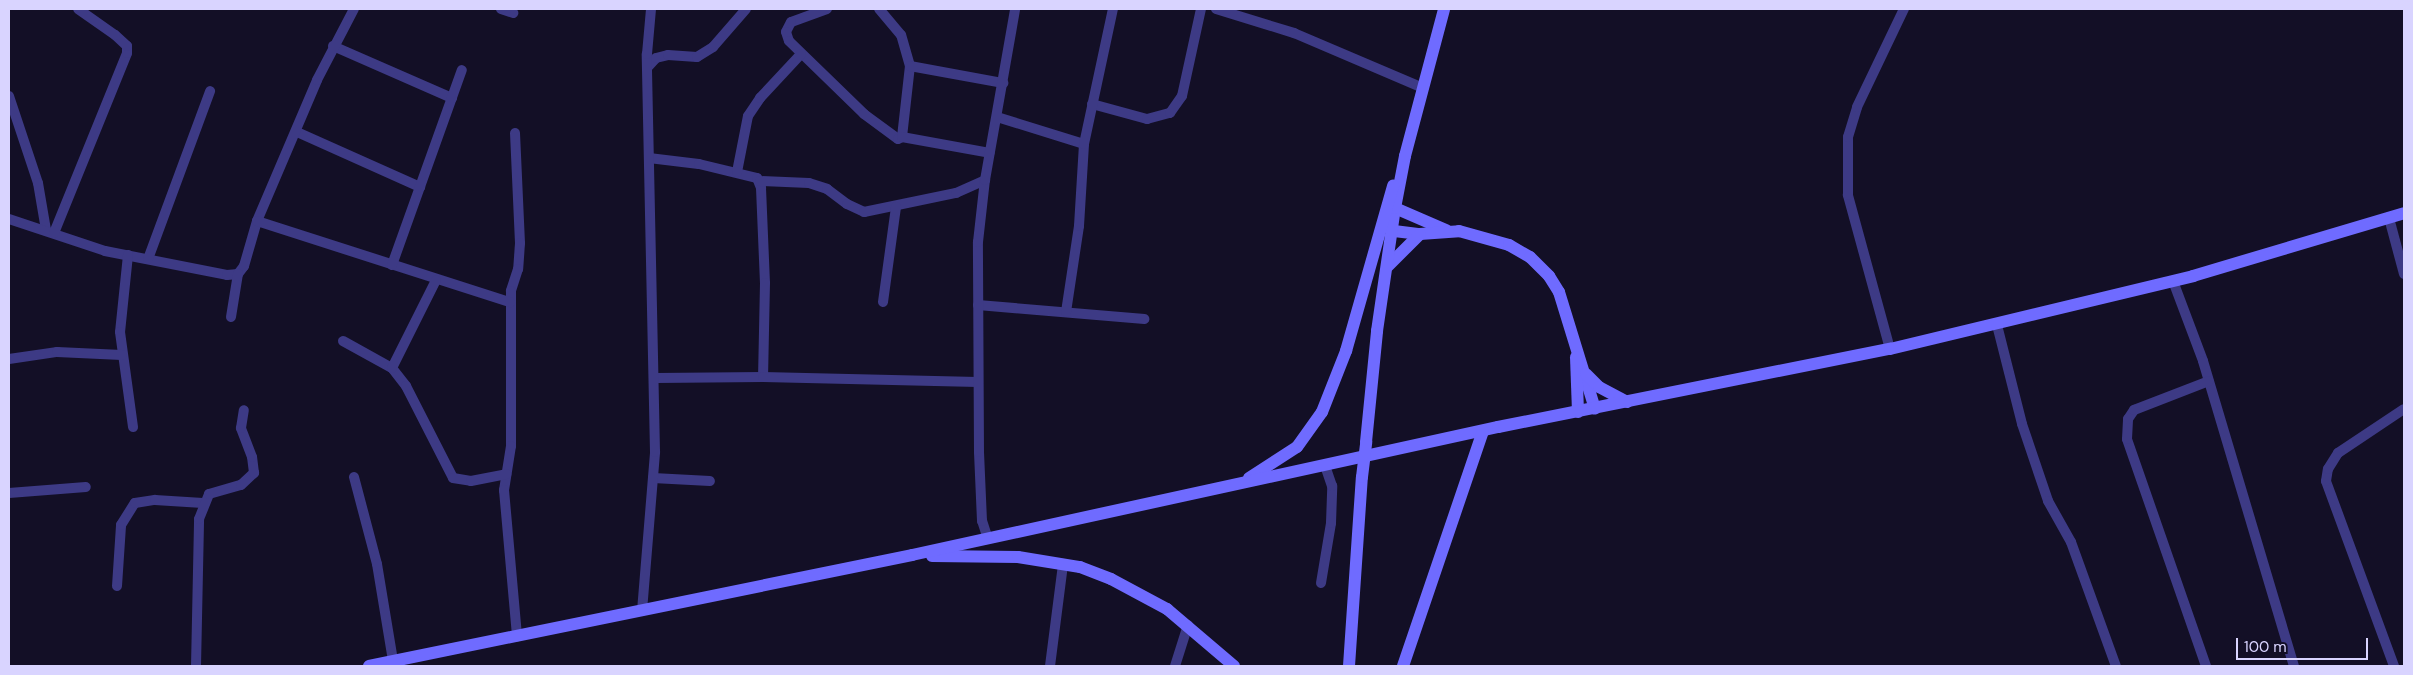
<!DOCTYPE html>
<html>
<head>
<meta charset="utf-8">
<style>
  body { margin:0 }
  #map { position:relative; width:2413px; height:675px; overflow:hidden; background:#130f26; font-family:"DM Sans",sans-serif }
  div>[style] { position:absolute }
  .street>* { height:10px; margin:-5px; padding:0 5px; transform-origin:5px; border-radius:5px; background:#3d3a85 }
  .secondary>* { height:12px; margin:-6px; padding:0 6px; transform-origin:6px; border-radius:6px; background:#6f6bff }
  .secondary-bridge>* { height:12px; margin:-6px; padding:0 6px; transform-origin:6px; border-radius:6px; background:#6f6bff }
  span { translate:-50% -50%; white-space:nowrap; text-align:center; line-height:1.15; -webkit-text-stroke:5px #130f26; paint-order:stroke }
  .frame { position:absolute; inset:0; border:10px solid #d9d4ff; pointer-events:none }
  .scale { position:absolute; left:2236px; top:638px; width:132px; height:22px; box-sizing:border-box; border:2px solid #d9d4ff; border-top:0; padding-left:6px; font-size:15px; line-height:18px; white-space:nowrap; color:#d9d4ff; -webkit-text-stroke:4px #130f26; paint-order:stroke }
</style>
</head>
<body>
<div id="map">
  <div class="street">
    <i style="left:501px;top:9px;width:13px;rotate:18deg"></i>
    <i style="left:827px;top:9px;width:38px;rotate:160deg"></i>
    <i style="left:791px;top:22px;width:11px;rotate:117deg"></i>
    <i style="left:786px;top:32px;width:9px;rotate:72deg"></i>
    <i style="left:789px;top:41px;width:105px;rotate:44.2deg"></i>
    <i style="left:864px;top:114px;width:42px;rotate:36.3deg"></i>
    <i style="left:898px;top:139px;width:4px;rotate:-27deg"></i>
    <i style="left:902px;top:137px;width:71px;rotate:-83.6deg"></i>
    <i style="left:910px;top:66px;width:32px;rotate:-106deg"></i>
    <i style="left:901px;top:35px;width:34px;rotate:-130deg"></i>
    <i style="left:1216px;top:9px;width:82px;rotate:17.1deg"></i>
    <i style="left:1294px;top:33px;width:140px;rotate:23.1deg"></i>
    <i style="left:333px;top:46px;width:130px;rotate:23.6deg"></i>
    <i style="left:910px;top:66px;width:95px;rotate:10.4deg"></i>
    <i style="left:647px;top:68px;width:13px;rotate:-48deg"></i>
    <i style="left:656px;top:58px;width:12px;rotate:-14deg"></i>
    <i style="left:668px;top:55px;width:29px;rotate:4deg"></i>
    <i style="left:697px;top:57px;width:19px;rotate:-32deg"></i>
    <i style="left:713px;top:47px;width:50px;rotate:-49deg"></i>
    <i style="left:9px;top:96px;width:92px;rotate:71.6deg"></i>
    <i style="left:38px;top:183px;width:48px;rotate:80.3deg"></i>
    <i style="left:1092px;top:104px;width:57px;rotate:15.3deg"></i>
    <i style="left:1147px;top:119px;width:24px;rotate:-15deg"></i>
    <i style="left:1170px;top:113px;width:21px;rotate:-55deg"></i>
    <i style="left:1182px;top:96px;width:89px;rotate:-77.7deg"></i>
    <i style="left:997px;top:117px;width:91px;rotate:17.2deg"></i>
    <i style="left:297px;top:132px;width:135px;rotate:24.1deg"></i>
    <i style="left:515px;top:133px;width:110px;rotate:87.4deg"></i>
    <i style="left:520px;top:243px;width:26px;rotate:94deg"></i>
    <i style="left:518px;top:269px;width:23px;rotate:108deg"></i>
    <i style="left:511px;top:291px;width:155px;rotate:90deg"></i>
    <i style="left:511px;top:446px;width:45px;rotate:99deg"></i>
    <i style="left:504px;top:490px;width:147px;rotate:84.9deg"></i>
    <i style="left:902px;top:137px;width:89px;rotate:10.3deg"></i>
    <i style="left:649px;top:158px;width:50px;rotate:6.8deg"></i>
    <i style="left:699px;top:164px;width:60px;rotate:13.6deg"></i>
    <i style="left:757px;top:178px;width:11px;rotate:68deg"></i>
    <i style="left:761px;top:188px;width:95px;rotate:87.6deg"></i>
    <i style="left:765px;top:283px;width:94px;rotate:91.2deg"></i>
    <i style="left:763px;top:377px;width:107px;rotate:179.5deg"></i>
    <i style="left:737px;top:172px;width:57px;rotate:-78.9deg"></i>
    <i style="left:748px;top:116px;width:22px;rotate:-56deg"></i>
    <i style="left:760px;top:98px;width:60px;rotate:-47deg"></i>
    <i style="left:760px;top:181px;width:49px;rotate:2.3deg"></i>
    <i style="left:809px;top:183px;width:19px;rotate:18deg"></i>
    <i style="left:827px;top:189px;width:25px;rotate:37deg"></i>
    <i style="left:847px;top:204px;width:19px;rotate:25deg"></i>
    <i style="left:864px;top:212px;width:94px;rotate:-11.7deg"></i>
    <i style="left:956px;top:193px;width:32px;rotate:-24deg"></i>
    <i style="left:2389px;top:218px;width:58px;rotate:75deg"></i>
    <i style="left:9px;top:219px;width:101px;rotate:18.4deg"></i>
    <i style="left:105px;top:251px;width:124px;rotate:11.1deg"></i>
    <i style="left:227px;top:275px;width:11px;rotate:-5deg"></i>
    <i style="left:238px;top:274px;width:10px;rotate:-53deg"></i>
    <i style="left:244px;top:266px;width:47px;rotate:-73.9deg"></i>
    <i style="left:257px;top:221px;width:153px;rotate:-66.9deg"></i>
    <i style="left:317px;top:80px;width:80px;rotate:-62.5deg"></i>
    <i style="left:257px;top:221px;width:266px;rotate:17.8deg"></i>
    <i style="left:54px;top:233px;width:194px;rotate:-67.9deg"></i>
    <i style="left:127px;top:53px;width:7px;rotate:-90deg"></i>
    <i style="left:127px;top:46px;width:16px;rotate:-137deg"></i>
    <i style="left:115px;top:35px;width:45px;rotate:-144.9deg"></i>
    <i style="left:128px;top:255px;width:77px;rotate:95.9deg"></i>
    <i style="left:120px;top:332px;width:96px;rotate:82.2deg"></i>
    <i style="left:148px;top:259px;width:179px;rotate:-69.7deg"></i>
    <i style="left:392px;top:265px;width:207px;rotate:-70.3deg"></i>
    <i style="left:2173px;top:281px;width:85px;rotate:69.4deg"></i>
    <i style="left:2203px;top:361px;width:318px;rotate:73.4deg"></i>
    <i style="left:883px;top:302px;width:96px;rotate:-82.2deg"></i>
    <i style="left:978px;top:305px;width:167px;rotate:4.8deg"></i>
    <i style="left:1066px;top:312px;width:87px;rotate:-81.4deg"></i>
    <i style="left:1079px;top:226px;width:82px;rotate:-86.5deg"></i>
    <i style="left:1084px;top:144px;width:138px;rotate:-77.9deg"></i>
    <i style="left:231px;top:317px;width:44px;rotate:-80.8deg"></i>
    <i style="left:1997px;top:325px;width:102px;rotate:75.8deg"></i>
    <i style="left:2022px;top:424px;width:81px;rotate:71.3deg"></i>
    <i style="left:2048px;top:501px;width:47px;rotate:60.7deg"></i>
    <i style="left:2071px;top:542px;width:132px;rotate:70.1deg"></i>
    <i style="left:343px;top:341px;width:56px;rotate:28.9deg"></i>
    <i style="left:392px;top:368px;width:23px;rotate:52deg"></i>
    <i style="left:406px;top:386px;width:103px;rotate:62.9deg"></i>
    <i style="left:453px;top:478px;width:18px;rotate:9deg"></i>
    <i style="left:471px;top:481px;width:36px;rotate:-11deg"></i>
    <i style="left:1890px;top:349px;width:160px;rotate:-105.3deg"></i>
    <i style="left:1848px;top:195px;width:58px;rotate:-90deg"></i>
    <i style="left:1848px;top:137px;width:31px;rotate:-73deg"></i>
    <i style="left:1857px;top:107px;width:109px;rotate:-64.4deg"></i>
    <i style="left:9px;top:359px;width:49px;rotate:-8.3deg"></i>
    <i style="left:57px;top:352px;width:65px;rotate:2.6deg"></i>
    <i style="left:392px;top:368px;width:98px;rotate:-63.4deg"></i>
    <i style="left:763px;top:377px;width:215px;rotate:1.3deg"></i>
    <i style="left:354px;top:477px;width:90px;rotate:75.2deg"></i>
    <i style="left:377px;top:564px;width:98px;rotate:80.6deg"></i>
    <i style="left:653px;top:478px;width:57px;rotate:3deg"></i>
    <i style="left:9px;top:493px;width:77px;rotate:-4.5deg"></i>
    <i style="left:987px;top:536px;width:16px;rotate:-108deg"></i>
    <i style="left:982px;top:521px;width:69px;rotate:-92.5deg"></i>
    <i style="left:979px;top:452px;width:210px;rotate:-90.3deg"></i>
    <i style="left:978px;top:242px;width:62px;rotate:-83.6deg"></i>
    <i style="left:985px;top:180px;width:174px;rotate:-80deg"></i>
    <i style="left:1321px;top:583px;width:61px;rotate:-80.5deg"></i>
    <i style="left:1331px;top:523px;width:37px;rotate:-88deg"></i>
    <i style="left:1332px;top:486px;width:21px;rotate:-109deg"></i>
    <i style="left:117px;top:586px;width:61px;rotate:-86.2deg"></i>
    <i style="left:121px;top:525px;width:26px;rotate:-58deg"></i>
    <i style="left:135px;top:503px;width:20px;rotate:-9deg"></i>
    <i style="left:155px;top:500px;width:48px;rotate:3.6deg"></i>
    <i style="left:642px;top:611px;width:160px;rotate:-85.3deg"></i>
    <i style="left:655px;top:452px;width:398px;rotate:-91.2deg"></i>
    <i style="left:647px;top:54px;width:45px;rotate:-84.9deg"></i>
    <i style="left:196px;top:666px;width:147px;rotate:-88.8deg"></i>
    <i style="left:199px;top:519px;width:27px;rotate:-68deg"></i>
    <i style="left:209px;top:494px;width:33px;rotate:-16deg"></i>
    <i style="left:241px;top:485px;width:18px;rotate:-43deg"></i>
    <i style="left:254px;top:473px;width:16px;rotate:-97deg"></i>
    <i style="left:252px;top:457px;width:31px;rotate:-111deg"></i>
    <i style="left:241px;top:428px;width:18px;rotate:-81deg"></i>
    <i style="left:1050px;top:666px;width:103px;rotate:-82.7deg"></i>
    <i style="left:1175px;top:666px;width:43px;rotate:-72.4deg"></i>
    <i style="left:2206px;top:666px;width:240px;rotate:-109.2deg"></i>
    <i style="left:2127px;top:439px;width:20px;rotate:-87deg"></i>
    <i style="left:2128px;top:419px;width:11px;rotate:-56deg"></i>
    <i style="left:2134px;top:410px;width:80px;rotate:-21.1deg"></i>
    <i style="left:2394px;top:666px;width:197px;rotate:-110.2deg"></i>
    <i style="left:2326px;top:481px;width:12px;rotate:-81deg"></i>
    <i style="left:2328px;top:469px;width:19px;rotate:-58deg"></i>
    <i style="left:2338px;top:453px;width:79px;rotate:-33.7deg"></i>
  </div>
  <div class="secondary">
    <i style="left:1395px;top:208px;width:56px;rotate:23.3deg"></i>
    <i style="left:1394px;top:231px;width:26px;rotate:7deg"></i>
    <i style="left:1420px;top:234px;width:39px;rotate:-4deg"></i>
    <i style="left:1459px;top:231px;width:52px;rotate:15.6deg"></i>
    <i style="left:1509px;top:245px;width:24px;rotate:30deg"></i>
    <i style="left:1530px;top:257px;width:27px;rotate:45deg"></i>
    <i style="left:1549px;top:276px;width:19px;rotate:58deg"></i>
    <i style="left:1559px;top:292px;width:122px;rotate:72.9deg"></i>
    <i style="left:1388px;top:266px;width:45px;rotate:-45deg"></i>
    <i style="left:1576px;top:357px;width:55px;rotate:87.9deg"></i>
    <i style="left:1586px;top:374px;width:18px;rotate:45deg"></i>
    <i style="left:1599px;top:387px;width:32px;rotate:28deg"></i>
    <i style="left:1366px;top:442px;width:112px;rotate:-84.3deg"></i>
    <i style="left:1377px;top:331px;width:124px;rotate:-81.7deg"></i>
    <i style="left:1395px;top:208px;width:53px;rotate:-79.1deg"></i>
    <i style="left:1405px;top:156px;width:152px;rotate:-75.1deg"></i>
    <i style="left:1249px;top:478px;width:57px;rotate:-32.9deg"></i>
    <i style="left:1297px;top:447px;width:43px;rotate:-54.5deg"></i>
    <i style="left:1322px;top:412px;width:66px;rotate:-68.5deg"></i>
    <i style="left:1346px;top:351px;width:172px;rotate:-74.1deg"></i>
    <i style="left:932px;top:556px;width:86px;rotate:0.7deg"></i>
    <i style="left:1018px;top:557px;width:63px;rotate:9.2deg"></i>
    <i style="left:1080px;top:567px;width:33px;rotate:21deg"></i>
    <i style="left:1111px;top:579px;width:64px;rotate:28.2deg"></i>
    <i style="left:1167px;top:609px;width:88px;rotate:40.4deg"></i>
    <i style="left:369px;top:666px;width:554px;rotate:-11.55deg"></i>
    <i style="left:912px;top:555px;width:600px;rotate:-12.32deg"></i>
    <i style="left:1498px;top:427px;width:400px;rotate:-11.3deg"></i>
    <i style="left:1890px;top:349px;width:312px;rotate:-13.5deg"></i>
    <i style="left:2193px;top:276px;width:220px;rotate:-16.6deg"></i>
    <i style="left:1349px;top:666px;width:189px;rotate:-86.1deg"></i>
    <i style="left:1403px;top:666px;width:248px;rotate:-71.2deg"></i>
  </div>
  <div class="secondary-bridge">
    <i style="left:1362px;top:477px;width:35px;rotate:-83deg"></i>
  </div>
  <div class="frame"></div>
  <div class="scale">100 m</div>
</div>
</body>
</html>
